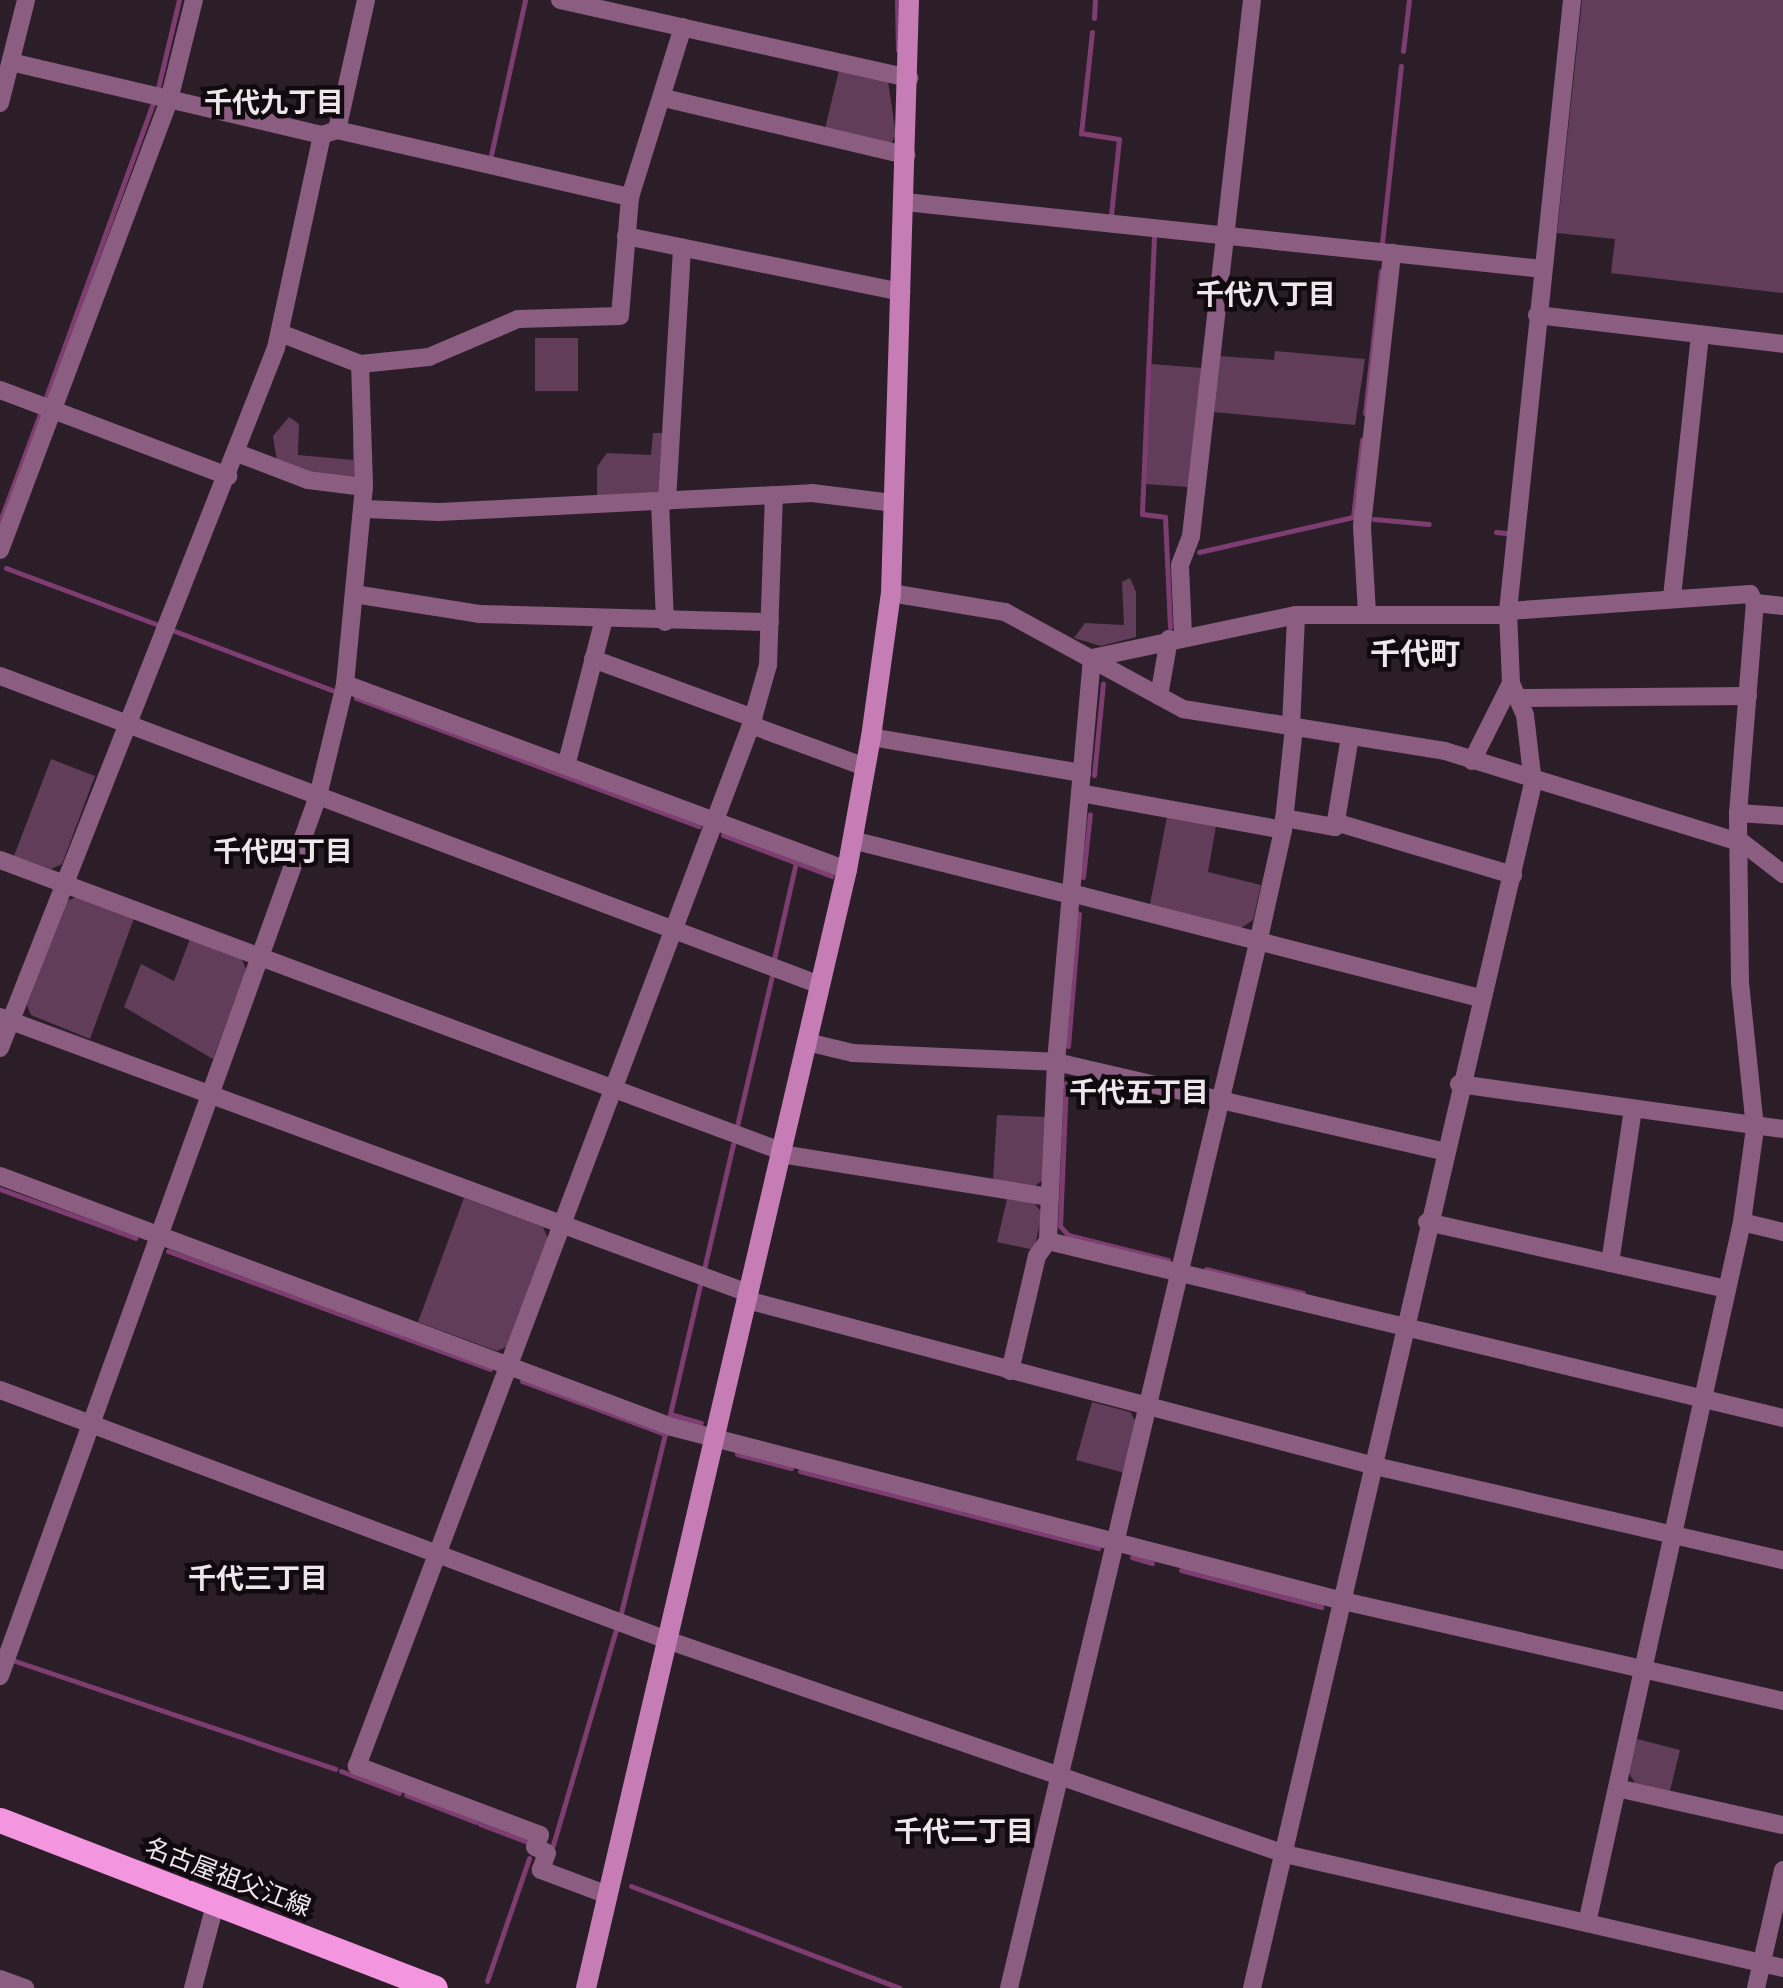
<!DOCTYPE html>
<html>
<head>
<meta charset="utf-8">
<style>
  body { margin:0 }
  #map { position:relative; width:1783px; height:1988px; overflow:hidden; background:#2b1e28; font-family:"Titillium Web","Noto Sans JP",sans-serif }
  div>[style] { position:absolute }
  .green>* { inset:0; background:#623d5a; transform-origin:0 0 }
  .stream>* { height:5px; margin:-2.5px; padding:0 2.5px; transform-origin:2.5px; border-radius:2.5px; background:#7e3d71 }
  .street>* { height:18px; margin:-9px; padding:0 9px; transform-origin:9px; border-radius:9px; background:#8b5d80 }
  .secondary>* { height:20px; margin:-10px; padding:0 10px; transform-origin:10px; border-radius:10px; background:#c67db6 }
  .primary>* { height:25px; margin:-12.5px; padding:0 12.5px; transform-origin:12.5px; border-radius:12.5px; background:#f495e0 }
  span { translate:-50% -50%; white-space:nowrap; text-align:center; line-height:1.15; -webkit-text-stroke:9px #100a0f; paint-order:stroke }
  .street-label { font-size:25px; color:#efe6ec }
  .neighbourhood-label { font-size:28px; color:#efe6ec; font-weight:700 }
  .quarter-label { font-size:30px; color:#efe6ec; font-weight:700 }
</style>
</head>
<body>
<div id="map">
  <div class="green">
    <i style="clip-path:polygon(1582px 0,1783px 0,1783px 293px,1611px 273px,1615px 239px,1557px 233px)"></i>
    <i style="clip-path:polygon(839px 70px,888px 81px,896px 135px,890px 145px,825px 129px)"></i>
    <i style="left:535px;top:338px;width:43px;height:53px"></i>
    <i style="clip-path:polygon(1275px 351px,1365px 359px,1355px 425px,1213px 412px,1218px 356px,1274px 360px)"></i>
    <i style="clip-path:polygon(1151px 364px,1202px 368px,1189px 487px,1145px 484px)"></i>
    <i style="clip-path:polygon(353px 389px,359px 477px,314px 475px,277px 462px,273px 436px,289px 417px,299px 424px,298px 455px,353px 460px)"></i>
    <i style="clip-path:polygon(653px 433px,664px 433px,663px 493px,597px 497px,597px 467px,607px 453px,651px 455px)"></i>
    <i style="clip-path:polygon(1130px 578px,1136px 592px,1136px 637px,1101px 646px,1074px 638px,1085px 623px,1124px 625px,1122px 582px)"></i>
    <i style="clip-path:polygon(51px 759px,95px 776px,62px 864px,51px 869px,14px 856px)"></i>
    <i style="clip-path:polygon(1167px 817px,1216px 826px,1208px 872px,1261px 885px,1253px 920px,1241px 928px,1150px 904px)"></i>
    <i style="clip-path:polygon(77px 897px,134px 918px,90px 1039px,31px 1015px,27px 1005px,66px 901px)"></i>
    <i style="clip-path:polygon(190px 939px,241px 957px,246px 970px,213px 1059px,124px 1007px,141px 964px,174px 981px)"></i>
    <i style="clip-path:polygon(997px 1115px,1047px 1117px,1044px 1179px,1035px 1186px,993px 1180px)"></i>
    <i style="clip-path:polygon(464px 1198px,543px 1227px,548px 1239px,506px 1347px,497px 1351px,418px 1322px)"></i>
    <i style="clip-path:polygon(1007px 1199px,1034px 1203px,1042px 1213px,1034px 1250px,997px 1242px)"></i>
    <i style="clip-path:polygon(1092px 1402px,1130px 1412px,1136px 1422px,1125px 1473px,1076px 1460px)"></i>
    <i style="clip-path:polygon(1637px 1739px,1680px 1750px,1670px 1791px,1635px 1783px,1629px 1773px)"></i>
  </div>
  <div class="stream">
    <i style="left:897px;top:0;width:50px;rotate:88.9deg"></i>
    <i style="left:1094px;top:18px;width:18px;rotate:-87deg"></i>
    <i style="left:1092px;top:32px;width:102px;rotate:96.2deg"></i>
    <i style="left:1081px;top:133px;width:38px;rotate:9deg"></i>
    <i style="left:1119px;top:139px;width:76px;rotate:96deg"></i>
    <i style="left:1403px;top:51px;width:51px;rotate:-83.3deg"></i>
    <i style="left:158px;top:88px;width:90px;rotate:-76.6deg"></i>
    <i style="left:491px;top:155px;width:159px;rotate:-77.6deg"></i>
    <i style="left:1154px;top:237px;width:277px;rotate:92.5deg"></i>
    <i style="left:1142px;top:514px;width:23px;rotate:7deg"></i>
    <i style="left:1165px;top:517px;width:110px;rotate:87.4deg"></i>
    <i style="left:1382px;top:243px;width:178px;rotate:-83.9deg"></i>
    <i style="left:46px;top:397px;width:311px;rotate:-70deg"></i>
    <i style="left:1365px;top:413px;width:143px;rotate:-83.6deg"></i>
    <i style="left:1374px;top:519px;width:55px;rotate:5.2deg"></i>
    <i style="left:0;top:521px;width:114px;rotate:-69.5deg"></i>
    <i style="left:1496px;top:532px;width:10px;rotate:6deg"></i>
    <i style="left:1199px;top:552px;width:158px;rotate:-12.8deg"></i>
    <i style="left:1353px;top:517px;width:78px;rotate:-83.3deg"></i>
    <i style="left:6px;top:568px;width:160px;rotate:20.5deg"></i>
    <i style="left:172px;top:630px;width:171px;rotate:20.6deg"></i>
    <i style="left:356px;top:698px;width:366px;rotate:20.5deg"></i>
    <i style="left:1094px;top:775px;width:92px;rotate:-84.4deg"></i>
    <i style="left:723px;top:835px;width:116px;rotate:20.6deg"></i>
    <i style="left:1083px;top:877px;width:63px;rotate:-83.7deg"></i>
    <i style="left:774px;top:959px;width:99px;rotate:-77.2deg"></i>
    <i style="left:1068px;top:1046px;width:133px;rotate:-85.3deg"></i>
    <i style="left:1066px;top:1083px;width:143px;rotate:92.4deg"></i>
    <i style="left:1060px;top:1226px;width:12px;rotate:48deg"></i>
    <i style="left:1068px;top:1235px;width:103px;rotate:14deg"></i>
    <i style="left:737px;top:1126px;width:155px;rotate:-76.9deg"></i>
    <i style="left:0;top:1189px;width:144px;rotate:19.9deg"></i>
    <i style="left:168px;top:1251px;width:343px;rotate:20.1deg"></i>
    <i style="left:704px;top:1269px;width:128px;rotate:-76.9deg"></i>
    <i style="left:1206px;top:1269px;width:100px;rotate:13.9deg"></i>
    <i style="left:700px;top:1285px;width:132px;rotate:103.1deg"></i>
    <i style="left:670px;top:1414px;width:32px;rotate:16deg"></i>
    <i style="left:522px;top:1381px;width:153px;rotate:20.3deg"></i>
    <i style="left:665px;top:1434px;width:184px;rotate:103.8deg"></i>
    <i style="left:737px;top:1454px;width:56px;rotate:14.5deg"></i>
    <i style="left:800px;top:1471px;width:308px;rotate:14.5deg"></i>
    <i style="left:1132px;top:1557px;width:21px;rotate:17deg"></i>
    <i style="left:1181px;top:1570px;width:145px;rotate:14.8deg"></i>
    <i style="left:15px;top:1661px;width:338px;rotate:18.6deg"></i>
    <i style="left:341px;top:1771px;width:62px;rotate:20.8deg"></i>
    <i style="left:406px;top:1795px;width:75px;rotate:21.1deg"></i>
    <i style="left:480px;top:1824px;width:51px;rotate:20.6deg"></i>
    <i style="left:553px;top:1845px;width:224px;rotate:-73.7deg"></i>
    <i style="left:631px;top:1886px;width:287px;rotate:20.8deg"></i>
    <i style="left:487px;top:1981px;width:130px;rotate:-71.1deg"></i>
  </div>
  <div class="street">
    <i style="left:560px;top:0;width:358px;rotate:12.6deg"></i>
    <i style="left:15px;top:63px;width:315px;rotate:13.2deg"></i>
    <i style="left:322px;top:135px;width:16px;rotate:-18deg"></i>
    <i style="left:337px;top:130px;width:301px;rotate:12.9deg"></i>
    <i style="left:630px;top:197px;width:119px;rotate:94.8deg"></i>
    <i style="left:620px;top:316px;width:102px;rotate:178.3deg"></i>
    <i style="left:518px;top:319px;width:97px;rotate:156.9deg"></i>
    <i style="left:429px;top:357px;width:69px;rotate:174.2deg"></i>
    <i style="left:360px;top:364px;width:86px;rotate:-158.8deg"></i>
    <i style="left:664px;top:98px;width:249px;rotate:13.3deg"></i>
    <i style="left:0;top:103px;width:106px;rotate:-75.8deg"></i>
    <i style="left:337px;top:130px;width:133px;rotate:-77.4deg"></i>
    <i style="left:630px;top:197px;width:178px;rotate:-72.7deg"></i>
    <i style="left:905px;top:202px;width:641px;rotate:6deg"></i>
    <i style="left:626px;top:236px;width:281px;rotate:11.5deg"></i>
    <i style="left:1537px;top:315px;width:248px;rotate:6.7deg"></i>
    <i style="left:360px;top:364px;width:123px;rotate:88.1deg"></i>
    <i style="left:0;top:390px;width:244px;rotate:20.7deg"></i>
    <i style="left:667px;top:501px;width:254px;rotate:-86.6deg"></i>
    <i style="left:660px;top:502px;width:120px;rotate:87.6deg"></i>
    <i style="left:365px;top:509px;width:74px;rotate:2.3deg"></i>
    <i style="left:439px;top:512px;width:373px;rotate:-2.9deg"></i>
    <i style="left:812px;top:493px;width:83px;rotate:7deg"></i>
    <i style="left:0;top:550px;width:481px;rotate:-69.4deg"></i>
    <i style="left:169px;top:100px;width:103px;rotate:-76deg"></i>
    <i style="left:891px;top:593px;width:116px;rotate:9.5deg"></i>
    <i style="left:1005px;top:612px;width:203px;rotate:28.6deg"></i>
    <i style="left:1183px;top:709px;width:265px;rotate:9.1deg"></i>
    <i style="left:1445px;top:751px;width:312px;rotate:17.2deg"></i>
    <i style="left:1743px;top:843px;width:51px;rotate:37.8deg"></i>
    <i style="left:354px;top:594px;width:128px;rotate:9deg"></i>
    <i style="left:480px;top:614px;width:290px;rotate:1.6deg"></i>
    <i style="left:1672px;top:597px;width:264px;rotate:-83.9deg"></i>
    <i style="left:1508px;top:611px;width:243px;rotate:-4deg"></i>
    <i style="left:1750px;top:594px;width:10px;rotate:61deg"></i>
    <i style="left:1755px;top:603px;width:28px;rotate:6deg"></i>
    <i style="left:1367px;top:613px;width:87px;rotate:-93.3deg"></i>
    <i style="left:1362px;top:526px;width:275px;rotate:-83.7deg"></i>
    <i style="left:1183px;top:635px;width:70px;rotate:-92.5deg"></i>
    <i style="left:1180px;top:565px;width:31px;rotate:-69deg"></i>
    <i style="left:1191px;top:536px;width:539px;rotate:-83.51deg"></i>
    <i style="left:1092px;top:658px;width:406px;rotate:95.1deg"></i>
    <i style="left:1056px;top:1062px;width:179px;rotate:92.6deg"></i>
    <i style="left:1048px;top:1241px;width:756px;rotate:13.54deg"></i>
    <i style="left:1092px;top:658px;width:208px;rotate:-11.9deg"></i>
    <i style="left:1296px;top:615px;width:212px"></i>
    <i style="left:593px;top:659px;width:171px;rotate:20.2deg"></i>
    <i style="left:0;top:676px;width:876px;rotate:20.65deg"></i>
    <i style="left:345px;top:684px;width:535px;rotate:20.33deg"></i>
    <i style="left:1159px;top:696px;width:58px;rotate:-80deg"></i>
    <i style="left:1518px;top:698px;width:230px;rotate:-0.5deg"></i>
    <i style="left:751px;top:725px;width:121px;rotate:20.2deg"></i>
    <i style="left:1291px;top:727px;width:112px;rotate:-87.4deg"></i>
    <i style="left:871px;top:737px;width:214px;rotate:9.7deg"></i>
    <i style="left:1472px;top:761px;width:87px;rotate:-63.4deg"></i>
    <i style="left:566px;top:766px;width:152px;rotate:-75.5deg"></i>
    <i style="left:1080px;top:793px;width:206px;rotate:10.3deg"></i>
    <i style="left:1738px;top:813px;width:45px;rotate:3.8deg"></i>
    <i style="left:1284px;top:818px;width:52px;rotate:10deg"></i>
    <i style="left:1335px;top:827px;width:92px;rotate:-80.6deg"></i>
    <i style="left:1335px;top:822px;width:186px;rotate:16.6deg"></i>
    <i style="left:852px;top:840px;width:226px;rotate:14.1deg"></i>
    <i style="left:0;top:860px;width:833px;rotate:20.44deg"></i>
    <i style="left:1071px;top:893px;width:421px;rotate:14.4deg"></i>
    <i style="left:0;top:1017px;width:797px;rotate:20.25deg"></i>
    <i style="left:807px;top:1042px;width:47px;rotate:13.4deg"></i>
    <i style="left:853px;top:1053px;width:203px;rotate:2.5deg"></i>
    <i style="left:1056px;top:1062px;width:397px;rotate:13deg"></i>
    <i style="left:0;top:1048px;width:752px;rotate:-68.48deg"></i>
    <i style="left:276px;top:348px;width:218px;rotate:-77.8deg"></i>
    <i style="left:1459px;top:1084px;width:327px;rotate:7.9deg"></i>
    <i style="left:781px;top:1154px;width:272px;rotate:9.1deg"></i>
    <i style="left:0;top:1176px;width:717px;rotate:20.48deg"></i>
    <i style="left:672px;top:1427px;width:693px;rotate:14.54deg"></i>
    <i style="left:1343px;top:1601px;width:451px;rotate:12.8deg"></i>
    <i style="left:1427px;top:1222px;width:307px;rotate:12.6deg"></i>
    <i style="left:1742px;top:1222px;width:42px;rotate:13.7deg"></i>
    <i style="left:1610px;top:1263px;width:155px;rotate:-81.5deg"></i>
    <i style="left:747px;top:1300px;width:650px;rotate:14.81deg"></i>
    <i style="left:1375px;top:1466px;width:419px;rotate:13deg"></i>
    <i style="left:1010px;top:1371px;width:118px;rotate:-76.8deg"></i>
    <i style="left:1037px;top:1256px;width:19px;rotate:-54deg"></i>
    <i style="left:0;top:1390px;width:712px;rotate:20.55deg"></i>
    <i style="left:667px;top:1640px;width:654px;rotate:19.1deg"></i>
    <i style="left:1285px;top:1854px;width:511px;rotate:12.89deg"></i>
    <i style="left:0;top:1676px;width:936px;rotate:-70.13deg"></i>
    <i style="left:318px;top:796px;width:115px;rotate:-76.4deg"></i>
    <i style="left:345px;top:684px;width:198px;rotate:-84.5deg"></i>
    <i style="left:364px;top:487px;width:56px;rotate:-172.9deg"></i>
    <i style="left:308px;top:480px;width:76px;rotate:-159.2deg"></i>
    <i style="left:1617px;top:1788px;width:170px;rotate:12.6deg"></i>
    <i style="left:608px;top:1895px;width:72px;rotate:-159.5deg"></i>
    <i style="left:541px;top:1870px;width:18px;rotate:-71deg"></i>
    <i style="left:547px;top:1853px;width:13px;rotate:-153deg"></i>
    <i style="left:535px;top:1847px;width:13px;rotate:-67deg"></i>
    <i style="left:540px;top:1835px;width:196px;rotate:-159.3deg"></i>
    <i style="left:357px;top:1766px;width:1113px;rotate:-69.27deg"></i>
    <i style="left:751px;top:725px;width:62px;rotate:-74.2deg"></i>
    <i style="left:768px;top:665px;width:170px;rotate:-88deg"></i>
    <i style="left:1587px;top:1923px;width:718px;rotate:-77.53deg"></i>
    <i style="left:1742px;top:1222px;width:95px;rotate:-82.1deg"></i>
    <i style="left:1755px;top:1128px;width:146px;rotate:-95.9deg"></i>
    <i style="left:1740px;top:983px;width:170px;rotate:-90.7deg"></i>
    <i style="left:1738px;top:813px;width:211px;rotate:-85.4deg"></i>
    <i style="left:0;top:1979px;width:27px;rotate:20deg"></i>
    <i style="left:193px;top:1988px;width:86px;rotate:-75.2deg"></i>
    <i style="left:1009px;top:1988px;width:1074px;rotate:-76.6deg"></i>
    <i style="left:1258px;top:943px;width:116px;rotate:-77.5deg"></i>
    <i style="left:1283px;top:830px;width:104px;rotate:-83.9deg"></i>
    <i style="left:1252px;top:1988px;width:1237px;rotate:-76.87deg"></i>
    <i style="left:1533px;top:783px;width:68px;rotate:-96.7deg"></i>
    <i style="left:1525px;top:715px;width:35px;rotate:-114deg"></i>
    <i style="left:1511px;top:683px;width:72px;rotate:-92.4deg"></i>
    <i style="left:1508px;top:611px;width:614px;rotate:-84.02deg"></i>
    <i style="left:1756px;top:1988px;width:121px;rotate:-77.1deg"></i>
  </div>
  <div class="secondary">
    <i style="left:586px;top:1988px;width:1148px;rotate:-76.86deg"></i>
    <i style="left:847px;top:870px;width:135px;rotate:-79.8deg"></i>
    <i style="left:871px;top:737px;width:145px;rotate:-82.1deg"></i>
    <i style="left:891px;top:593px;width:593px;rotate:-88.26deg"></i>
  </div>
  <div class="primary">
    <i style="left:0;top:1820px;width:466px;rotate:21.1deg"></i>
  </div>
  <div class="street-label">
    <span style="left:228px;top:1877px;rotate:21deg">名古屋祖父江線</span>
  </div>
  <div class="neighbourhood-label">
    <span style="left:274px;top:102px">千代九丁目</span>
    <span style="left:1266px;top:294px">千代八丁目</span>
    <span style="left:283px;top:851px">千代四丁目</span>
    <span style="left:1139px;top:1092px">千代五丁目</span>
    <span style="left:258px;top:1578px">千代三丁目</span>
    <span style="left:964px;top:1831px">千代二丁目</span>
  </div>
  <div class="quarter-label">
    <span style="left:1415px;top:653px">千代町</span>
  </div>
</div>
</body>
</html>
